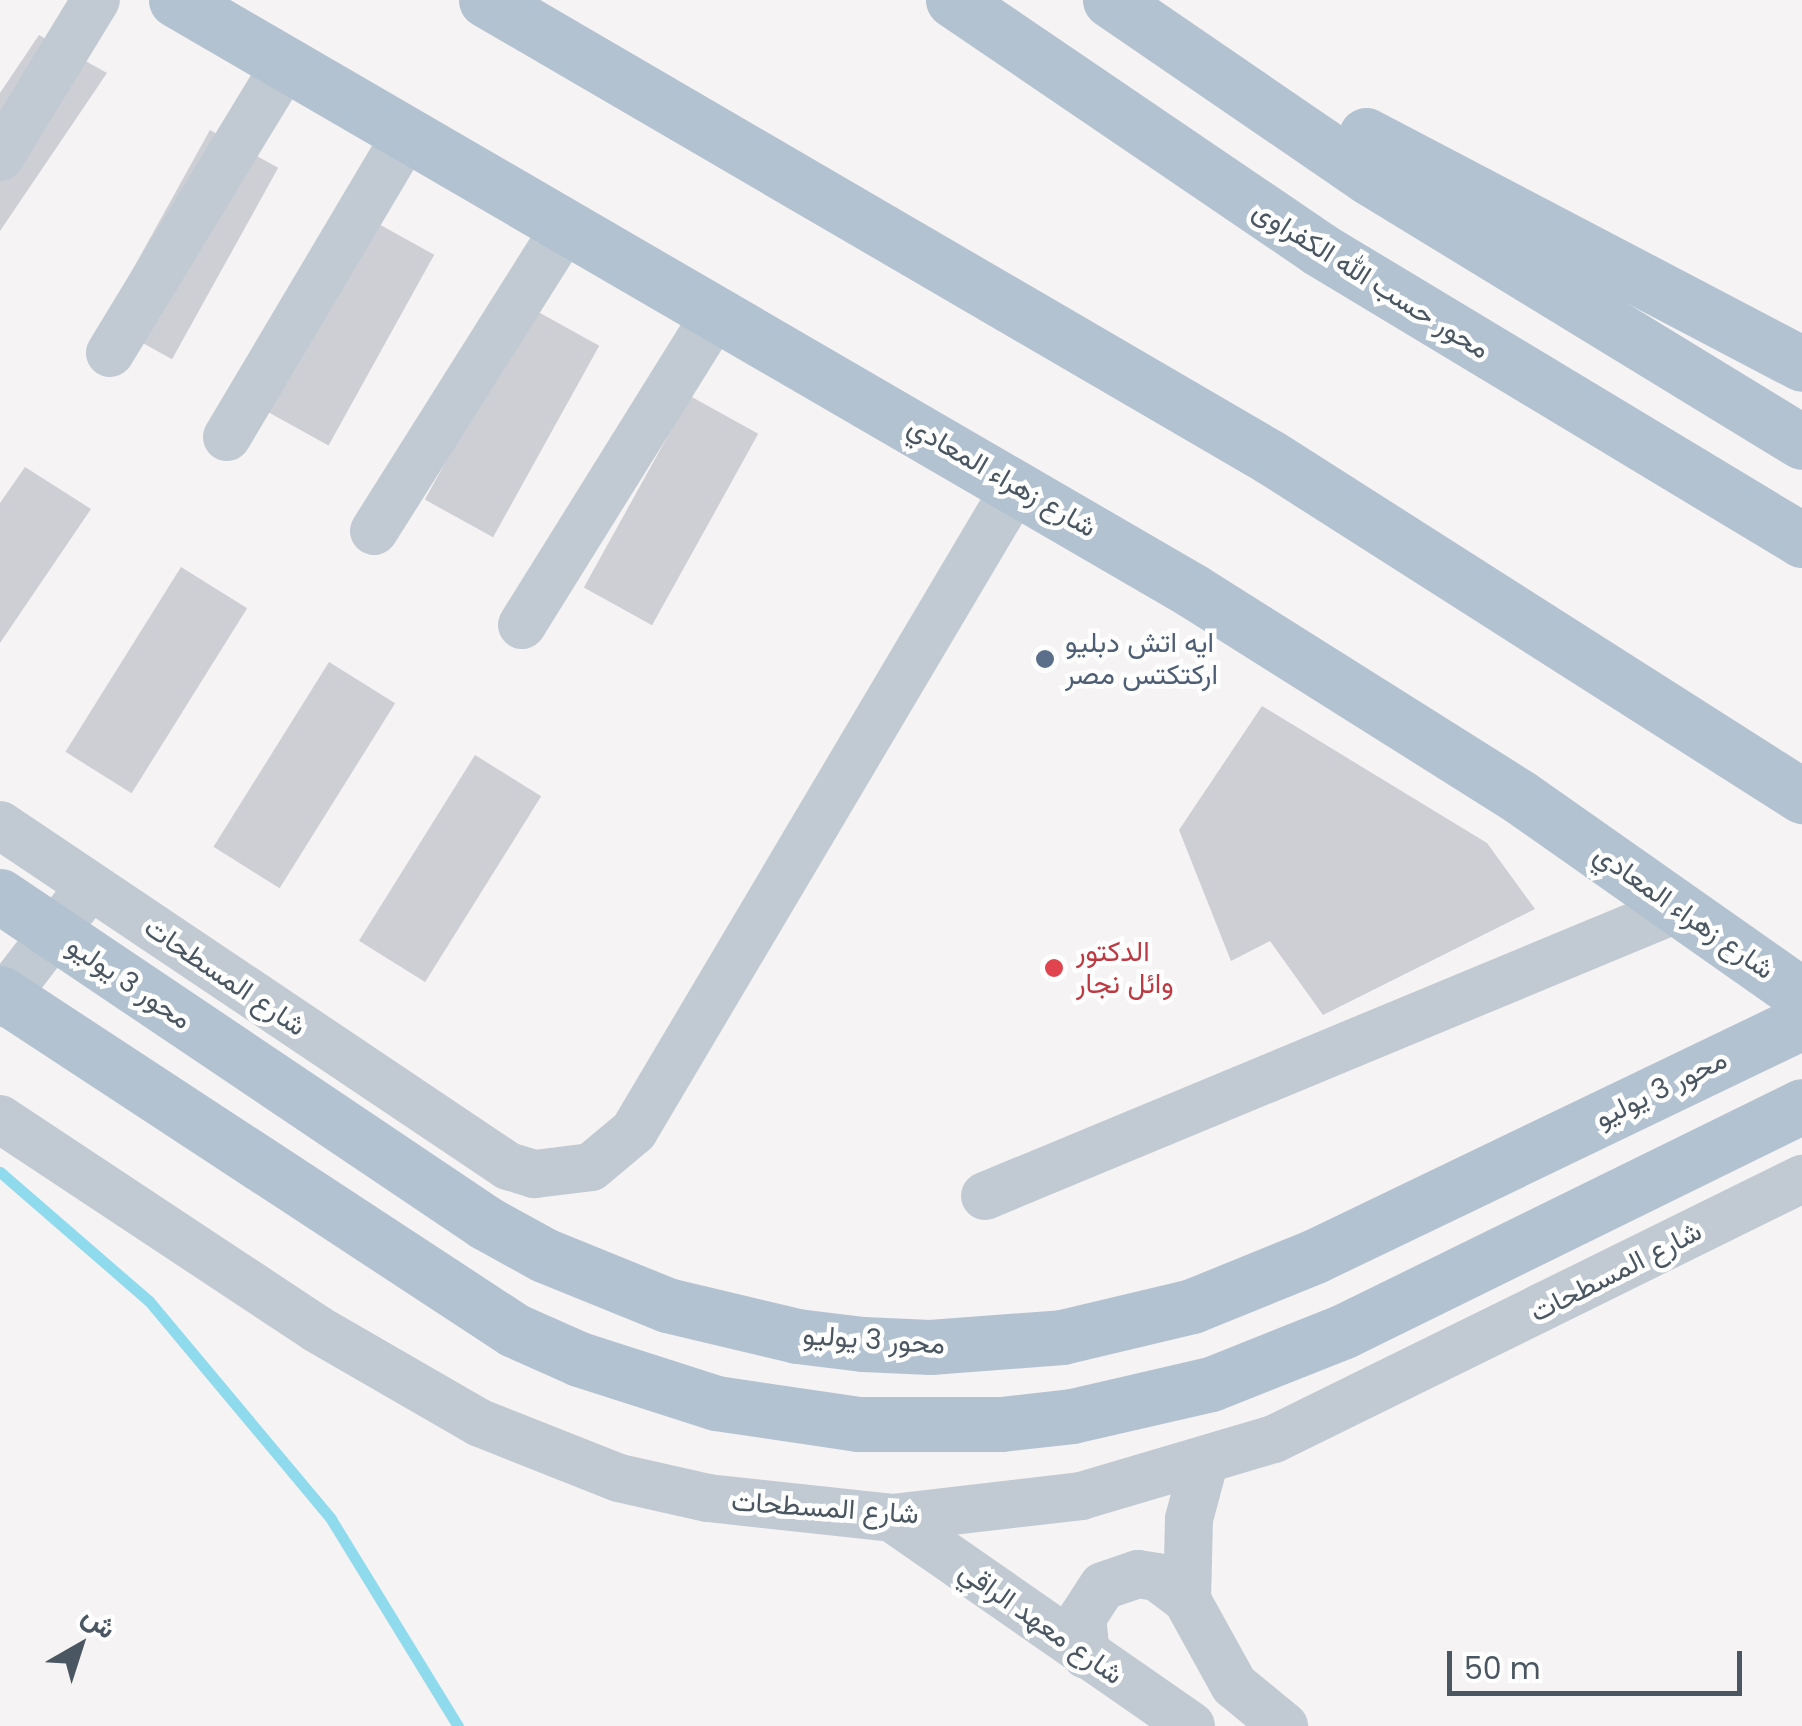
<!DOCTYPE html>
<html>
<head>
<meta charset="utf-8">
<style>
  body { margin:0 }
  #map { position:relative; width:1802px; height:1726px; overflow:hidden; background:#f5f3f3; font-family:Poppins,Vazirmatn,sans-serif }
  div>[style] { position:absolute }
  .stream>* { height:11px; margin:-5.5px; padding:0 5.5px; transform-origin:5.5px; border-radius:5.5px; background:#90daee }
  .building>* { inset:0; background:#cdcfd5; transform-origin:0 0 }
  .minor>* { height:48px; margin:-24px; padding:0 24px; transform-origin:24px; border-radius:24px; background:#c1cad2 }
  .major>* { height:55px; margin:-27.5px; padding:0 27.5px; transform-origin:27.5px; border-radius:27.5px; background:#b3c2d1 }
  .major-bridge>* { height:55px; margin:-27.5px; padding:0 27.5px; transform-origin:27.5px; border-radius:27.5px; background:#b3c2d1 }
  .dots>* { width:28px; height:28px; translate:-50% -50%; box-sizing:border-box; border:5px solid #fff; border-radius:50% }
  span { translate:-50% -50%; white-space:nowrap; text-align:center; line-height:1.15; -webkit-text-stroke:9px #fff; paint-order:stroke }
  .street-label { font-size:28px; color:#4a5661 }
  .service-label { font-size:28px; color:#4e5e75 }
  .left { translate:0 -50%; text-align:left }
  .health-label { font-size:28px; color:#be3a42 }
  .north { position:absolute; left:30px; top:1596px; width:100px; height:100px; -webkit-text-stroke:8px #fff; paint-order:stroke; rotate:39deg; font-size:28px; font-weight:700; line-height:40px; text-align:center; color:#4a5661 }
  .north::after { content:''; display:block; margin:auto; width:35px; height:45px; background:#4a5661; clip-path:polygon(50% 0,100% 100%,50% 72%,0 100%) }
  .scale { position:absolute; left:1447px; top:1651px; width:295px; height:45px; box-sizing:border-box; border:5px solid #4a5661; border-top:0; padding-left:12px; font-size:30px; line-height:35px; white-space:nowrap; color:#4a5661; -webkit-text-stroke:8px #fff; paint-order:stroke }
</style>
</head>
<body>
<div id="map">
  <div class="stream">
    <i style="left:0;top:1172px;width:197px;rotate:40.9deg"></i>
    <i style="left:149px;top:1301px;width:284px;rotate:50.1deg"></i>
    <i style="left:331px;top:1519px;width:243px;rotate:58.5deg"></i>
  </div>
  <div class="building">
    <i style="clip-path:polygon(39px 35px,107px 73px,0 231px,0 93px)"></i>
    <i style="left:210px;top:130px;width:78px;height:219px;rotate:29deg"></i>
    <i style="left:366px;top:217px;width:78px;height:218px;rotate:29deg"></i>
    <i style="left:531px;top:308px;width:78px;height:219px;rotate:29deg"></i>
    <i style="left:690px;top:396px;width:78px;height:219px;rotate:29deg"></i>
    <i style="clip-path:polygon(25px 467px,91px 509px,0 643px,0 503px)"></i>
    <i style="left:181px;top:567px;width:78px;height:218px;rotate:32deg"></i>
    <i style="left:329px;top:662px;width:78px;height:218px;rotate:32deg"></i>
    <i style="clip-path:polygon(1262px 706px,1487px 843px,1535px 909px,1323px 1015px,1270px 941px,1231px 961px,1179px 830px)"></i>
    <i style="left:475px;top:755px;width:78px;height:219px;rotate:32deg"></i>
  </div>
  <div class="minor">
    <i style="left:0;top:157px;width:184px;rotate:-58.6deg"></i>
    <i style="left:110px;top:353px;width:338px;rotate:-58.7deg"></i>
    <i style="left:227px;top:437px;width:352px;rotate:-59.3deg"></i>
    <i style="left:374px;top:531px;width:360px;rotate:-57.8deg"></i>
    <i style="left:522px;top:625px;width:367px;rotate:-58.1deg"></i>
    <i style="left:0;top:825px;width:612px;rotate:33.87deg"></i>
    <i style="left:508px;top:1166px;width:28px;rotate:17deg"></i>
    <i style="left:535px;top:1174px;width:56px;rotate:-7.1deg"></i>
    <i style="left:591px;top:1167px;width:56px;rotate:-39.9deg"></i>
    <i style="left:634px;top:1131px;width:751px;rotate:-59.34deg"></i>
    <i style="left:0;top:1003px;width:126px;rotate:-52.4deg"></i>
    <i style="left:0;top:1119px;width:380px;rotate:33.5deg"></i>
    <i style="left:317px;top:1329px;width:188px;rotate:30deg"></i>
    <i style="left:480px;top:1423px;width:149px;rotate:21.6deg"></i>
    <i style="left:619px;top:1478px;width:91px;rotate:12.7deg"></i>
    <i style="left:708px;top:1498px;width:185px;rotate:6.2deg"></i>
    <i style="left:892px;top:1518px;width:190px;rotate:-6.6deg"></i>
    <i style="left:1081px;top:1496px;width:201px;rotate:-16.5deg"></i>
    <i style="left:1274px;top:1439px;width:589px;rotate:-26.22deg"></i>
    <i style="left:985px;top:1196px;width:751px;rotate:-22.54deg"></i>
    <i style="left:1204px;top:1463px;width:58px;rotate:105deg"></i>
    <i style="left:1189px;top:1519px;width:81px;rotate:91.4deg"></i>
    <i style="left:1187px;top:1600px;width:97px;rotate:61.1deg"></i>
    <i style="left:1234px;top:1685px;width:65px;rotate:39.4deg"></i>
    <i style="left:892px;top:1518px;width:364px;rotate:34.8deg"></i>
    <i style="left:1086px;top:1655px;width:37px;rotate:-96deg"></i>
    <i style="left:1082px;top:1618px;width:38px;rotate:-57deg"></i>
    <i style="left:1103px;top:1586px;width:37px;rotate:-19deg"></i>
    <i style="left:1138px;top:1574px;width:19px;rotate:9deg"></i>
    <i style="left:1157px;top:1577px;width:38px;rotate:37deg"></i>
  </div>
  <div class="major">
    <i style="left:176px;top:0;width:1176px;rotate:30.16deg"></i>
    <i style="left:1193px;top:591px;width:386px;rotate:32.2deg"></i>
    <i style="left:1520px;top:797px;width:345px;rotate:35.1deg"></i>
    <i style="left:486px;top:0;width:907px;rotate:30.24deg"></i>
    <i style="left:1270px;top:457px;width:631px;rotate:32.51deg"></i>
    <i style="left:953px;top:0;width:443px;rotate:34.2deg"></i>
    <i style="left:1319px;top:249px;width:564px;rotate:31.07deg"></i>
    <i style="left:1110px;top:0;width:315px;rotate:34.4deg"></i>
    <i style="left:1370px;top:178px;width:506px;rotate:31.43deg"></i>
    <i style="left:1366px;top:135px;width:492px;rotate:27.7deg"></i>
  </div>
  <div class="major-bridge">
    <i style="left:0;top:896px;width:586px;rotate:33.93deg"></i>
    <i style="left:486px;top:1223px;width:66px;rotate:28.9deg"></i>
    <i style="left:544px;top:1255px;width:133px;rotate:22.1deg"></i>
    <i style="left:667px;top:1305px;width:134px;rotate:13.4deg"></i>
    <i style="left:797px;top:1336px;width:66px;rotate:6.9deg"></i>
    <i style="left:863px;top:1344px;width:67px;rotate:2.6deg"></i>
    <i style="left:930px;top:1347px;width:132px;rotate:-4.3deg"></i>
    <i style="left:1062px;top:1337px;width:134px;rotate:-13.4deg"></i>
    <i style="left:1192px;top:1306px;width:133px;rotate:-22.1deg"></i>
    <i style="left:1315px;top:1256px;width:540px;rotate:-25.66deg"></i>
    <i style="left:0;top:993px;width:615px;rotate:33.25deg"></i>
    <i style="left:514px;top:1330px;width:71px;rotate:24deg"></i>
    <i style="left:579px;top:1359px;width:144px;rotate:17.8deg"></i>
    <i style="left:716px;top:1403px;width:144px;rotate:8.4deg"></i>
    <i style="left:858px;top:1424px;width:143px"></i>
    <i style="left:1001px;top:1424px;width:71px;rotate:-6.4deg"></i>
    <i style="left:1072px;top:1416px;width:143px;rotate:-13deg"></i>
    <i style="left:1211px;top:1384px;width:143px;rotate:-21.7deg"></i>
    <i style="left:1344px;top:1331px;width:510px;rotate:-26.16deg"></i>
  </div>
  <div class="dots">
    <i style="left:1045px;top:659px;background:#5c6f8a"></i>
    <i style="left:1054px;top:968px;background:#e0444e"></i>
  </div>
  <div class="street-label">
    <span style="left:1371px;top:280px;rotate:32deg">محور حسب الله الكفراوى</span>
    <span style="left:1002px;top:477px;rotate:30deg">شارع زهراء المعادي</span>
    <span style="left:1684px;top:912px;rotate:35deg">شارع زهراء المعادي</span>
    <span style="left:225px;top:977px;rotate:34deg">شارع المسطحات</span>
    <span style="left:129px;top:983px;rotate:34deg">محور 3 يوليو</span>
    <span style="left:1661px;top:1089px;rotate:-26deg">محور 3 يوليو</span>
    <span style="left:1616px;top:1272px;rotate:-27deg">شارع المسطحات</span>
    <span style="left:874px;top:1340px;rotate:4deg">محور 3 يوليو</span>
    <span style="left:825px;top:1508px;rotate:4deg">شارع المسطحات</span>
    <span style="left:1041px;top:1623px;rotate:35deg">شارع معهد الراقي</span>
  </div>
  <div class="service-label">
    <span class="left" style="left:1065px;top:659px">ايه اتش دبليو<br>اركتكتس مصر</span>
  </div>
  <div class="health-label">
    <span class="left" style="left:1076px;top:968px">الدكتور<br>وائل نجار</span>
  </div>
  <div class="north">ش</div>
  <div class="scale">50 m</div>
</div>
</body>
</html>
